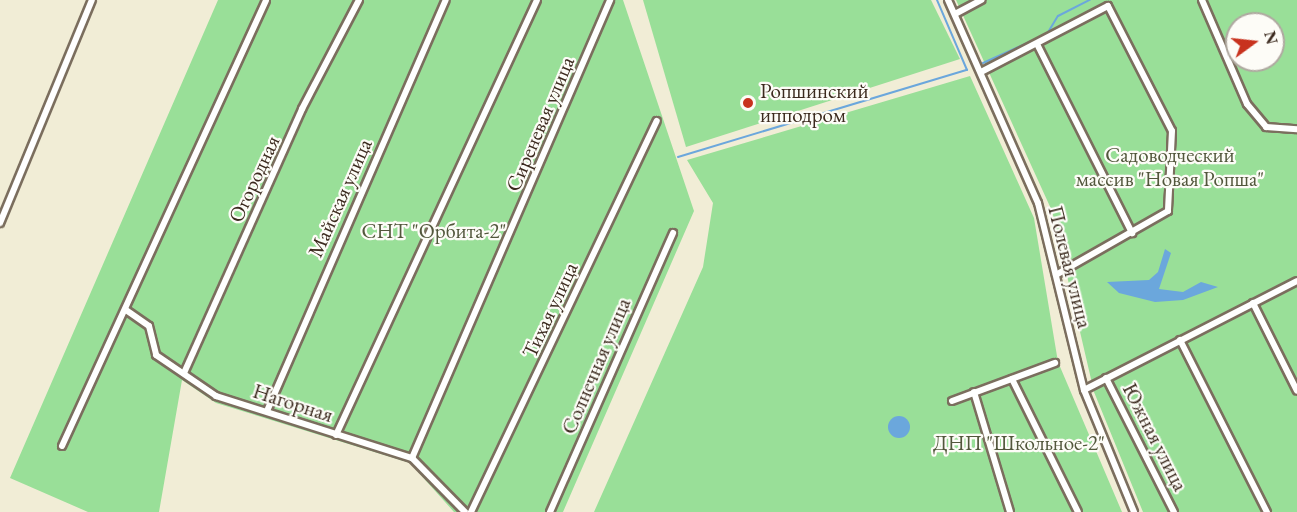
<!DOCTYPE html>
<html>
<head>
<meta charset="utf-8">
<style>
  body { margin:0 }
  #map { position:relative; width:1297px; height:512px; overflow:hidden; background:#f1edd6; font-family:"EB Garamond",serif }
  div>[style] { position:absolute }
  .green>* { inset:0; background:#99df98 }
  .water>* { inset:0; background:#6ba7dc }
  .round { border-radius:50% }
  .stream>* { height:2px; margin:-1px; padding:0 1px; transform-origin:1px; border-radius:1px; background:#6ba7dc }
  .roads { filter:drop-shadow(2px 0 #7b6e5e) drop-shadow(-2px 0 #7b6e5e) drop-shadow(0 2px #7b6e5e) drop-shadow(0 -2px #7b6e5e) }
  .minor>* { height:6px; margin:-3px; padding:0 3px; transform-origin:3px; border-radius:3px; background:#fff }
  .dots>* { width:16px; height:16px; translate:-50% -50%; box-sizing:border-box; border:3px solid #fdfcf7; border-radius:50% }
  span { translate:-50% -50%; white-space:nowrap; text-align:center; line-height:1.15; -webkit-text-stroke:4.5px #fdfcf7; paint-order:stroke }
  .poi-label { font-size:21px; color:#3b2a1e }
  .left { translate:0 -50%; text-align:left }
  .street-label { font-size:21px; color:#3b2a1e }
  .park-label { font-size:21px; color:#52573c }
  .north { position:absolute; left:1225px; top:12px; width:60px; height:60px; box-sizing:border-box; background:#fdfcf7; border:2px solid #afa8a0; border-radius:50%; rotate:75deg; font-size:16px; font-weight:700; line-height:24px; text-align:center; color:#3b2a1e }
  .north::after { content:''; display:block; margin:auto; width:21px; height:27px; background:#c8321e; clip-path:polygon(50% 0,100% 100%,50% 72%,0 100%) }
</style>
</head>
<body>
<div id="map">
  <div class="green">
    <i style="clip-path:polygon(218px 0,623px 0,694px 211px,563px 512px,454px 512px,410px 463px,216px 403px,182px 380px,159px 512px,88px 512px,10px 478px)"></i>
    <i style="clip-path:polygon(643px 0,931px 0,960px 59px,686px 147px)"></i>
    <i style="clip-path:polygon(evenodd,956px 0,1297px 0,1297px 512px,1143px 512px,1094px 392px,1052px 211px,956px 0,1237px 24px,1273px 24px,1273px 60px,1237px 60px,1237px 24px)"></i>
    <i style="clip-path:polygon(970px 76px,1034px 218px,1058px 362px,1122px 512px,594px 512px,703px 267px,713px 203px,687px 160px)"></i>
  </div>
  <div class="water">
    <i style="clip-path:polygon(1165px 249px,1171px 253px,1159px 289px,1183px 292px,1201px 282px,1218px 287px,1183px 300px,1155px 302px,1119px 293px,1107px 282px,1149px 280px,1158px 272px)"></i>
    <i class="round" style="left:888px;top:416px;width:22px;height:22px"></i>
  </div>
  <div class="stream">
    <i style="left:983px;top:63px;width:70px;rotate:-24.4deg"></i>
    <i style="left:1047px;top:34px;width:21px;rotate:-59deg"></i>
    <i style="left:1058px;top:16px;width:36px;rotate:-27deg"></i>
    <i style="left:678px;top:157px;width:302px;rotate:-16.8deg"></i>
    <i style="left:967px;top:70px;width:76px;rotate:-113.2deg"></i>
  </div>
  <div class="roads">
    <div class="minor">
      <i style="left:948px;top:0;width:222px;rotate:66.1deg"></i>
      <i style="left:1038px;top:203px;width:193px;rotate:76.2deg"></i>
      <i style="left:1084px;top:390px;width:132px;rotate:67.7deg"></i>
      <i style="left:1202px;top:0;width:113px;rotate:66.6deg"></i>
      <i style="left:1247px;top:104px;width:30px;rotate:50deg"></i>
      <i style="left:1266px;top:127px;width:31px;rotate:4deg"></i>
      <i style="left:955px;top:14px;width:30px;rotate:-28deg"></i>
      <i style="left:1037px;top:44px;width:212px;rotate:63.3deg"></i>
      <i style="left:981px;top:72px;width:143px;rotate:-27.5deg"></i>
      <i style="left:1108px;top:6px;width:140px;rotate:62.9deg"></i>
      <i style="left:1172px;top:131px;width:80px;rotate:92.9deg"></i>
      <i style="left:1168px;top:211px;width:129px;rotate:150.3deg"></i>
      <i style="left:0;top:223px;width:241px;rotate:-67.6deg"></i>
      <i style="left:1253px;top:303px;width:98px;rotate:63.4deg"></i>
      <i style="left:126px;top:310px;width:28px;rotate:35deg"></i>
      <i style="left:149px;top:326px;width:30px;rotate:76deg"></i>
      <i style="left:156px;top:355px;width:73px;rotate:34.3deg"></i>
      <i style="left:216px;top:396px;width:206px;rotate:17.6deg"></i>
      <i style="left:412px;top:458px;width:76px;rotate:45.5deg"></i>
      <i style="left:1180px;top:340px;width:193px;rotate:63.2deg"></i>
      <i style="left:184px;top:373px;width:289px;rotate:-65.9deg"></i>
      <i style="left:302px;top:109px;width:123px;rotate:-62.4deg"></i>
      <i style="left:1106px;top:378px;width:150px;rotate:63.1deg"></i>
      <i style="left:1012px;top:379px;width:148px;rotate:63.6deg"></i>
      <i style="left:1084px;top:390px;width:239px;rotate:-27.1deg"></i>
      <i style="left:974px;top:392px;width:125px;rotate:73.3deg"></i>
      <i style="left:952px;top:401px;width:110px;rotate:-20.3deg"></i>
      <i style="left:267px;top:411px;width:448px;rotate:-66.5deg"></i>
      <i style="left:336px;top:435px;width:479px;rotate:-65.2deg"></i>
      <i style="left:62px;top:446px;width:490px;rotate:-65.4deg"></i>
      <i style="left:412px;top:458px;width:499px;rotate:-66.6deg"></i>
      <i style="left:471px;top:512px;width:433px;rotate:-64.6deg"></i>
      <i style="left:550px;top:512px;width:305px;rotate:-66.2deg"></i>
    </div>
  </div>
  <div class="dots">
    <i style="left:748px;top:103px;background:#c8321e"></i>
  </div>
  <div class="poi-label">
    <span class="left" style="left:760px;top:103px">Ропшинский<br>ипподром</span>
  </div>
  <div class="street-label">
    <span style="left:540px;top:124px;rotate:-67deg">Сиреневая улица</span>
    <span style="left:254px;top:179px;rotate:-65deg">Огородная</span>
    <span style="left:340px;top:198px;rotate:-66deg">Майская улица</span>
    <span style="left:1070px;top:267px;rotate:76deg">Полевая улица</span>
    <span style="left:550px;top:310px;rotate:-65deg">Тихая улица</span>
    <span style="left:596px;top:366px;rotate:-67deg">Солнечная улица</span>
    <span style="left:293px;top:403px;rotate:18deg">Нагорная</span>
    <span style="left:1155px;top:437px;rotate:63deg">Южная улица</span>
  </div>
  <div class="park-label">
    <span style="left:1170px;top:167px">Садоводческий<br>массив "Новая Ропша"</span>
    <span style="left:434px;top:231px">СНТ "Орбита-2"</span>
    <span style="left:1019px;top:443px">ДНП "Школьное-2"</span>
  </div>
  <div class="north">N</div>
</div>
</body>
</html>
